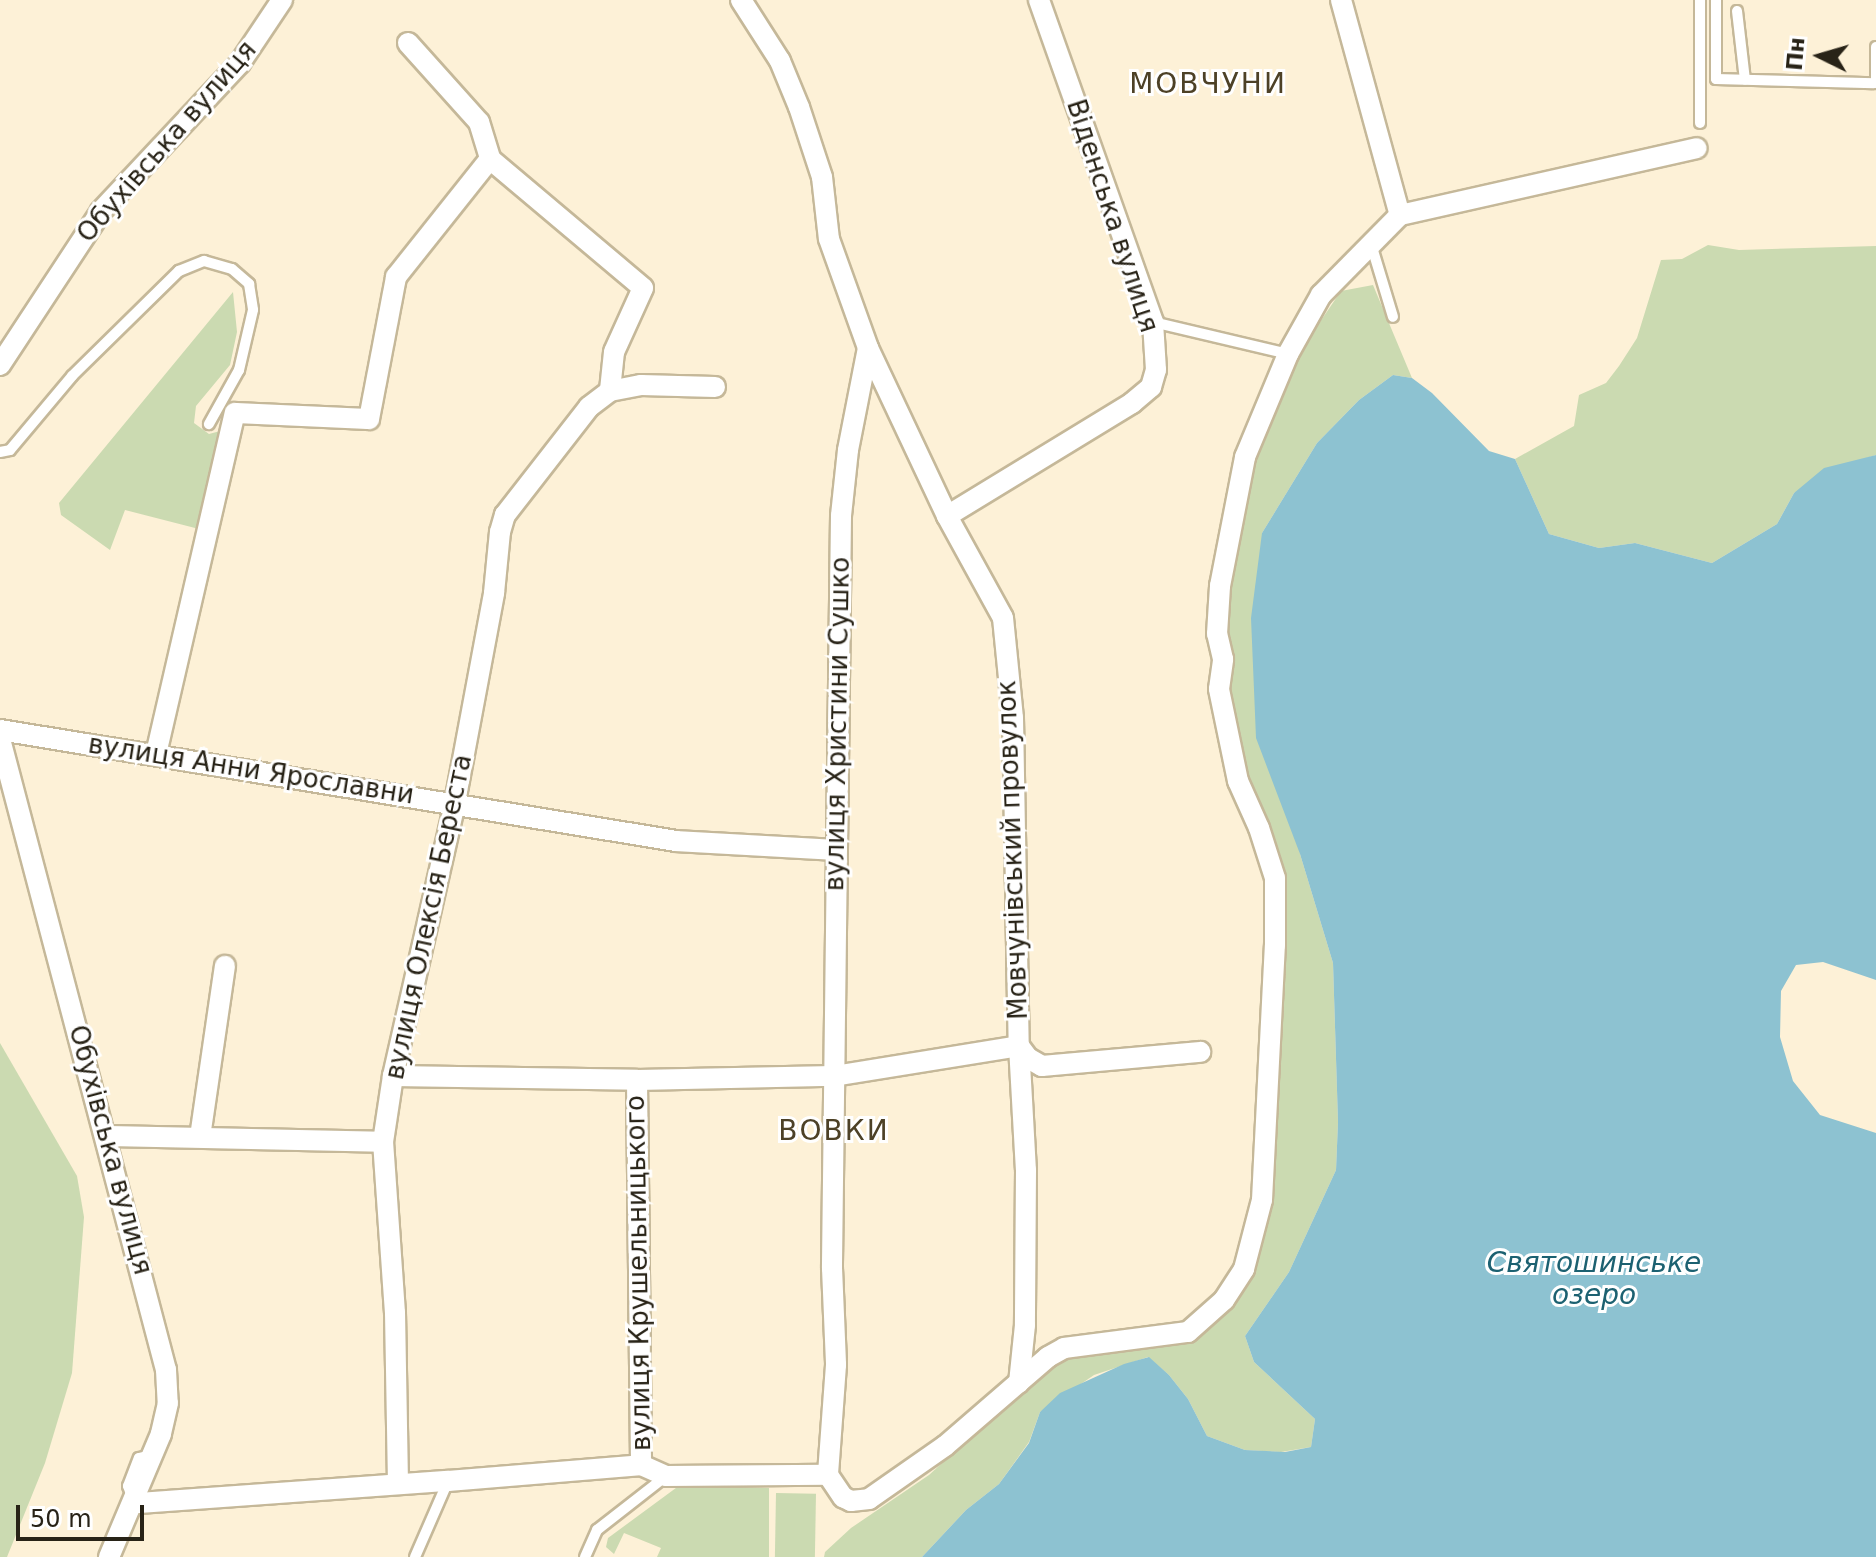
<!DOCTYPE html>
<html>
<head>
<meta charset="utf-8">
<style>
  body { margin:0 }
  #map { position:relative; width:1876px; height:1557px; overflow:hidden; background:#fdf1d7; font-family:"DejaVu Sans",sans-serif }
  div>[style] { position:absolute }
  .green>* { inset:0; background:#cbdab1; transform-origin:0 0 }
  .water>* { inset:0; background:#8dc2d1 }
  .roads { filter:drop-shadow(2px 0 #c5b899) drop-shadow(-2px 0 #c5b899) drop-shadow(0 2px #c5b899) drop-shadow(0 -2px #c5b899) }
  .service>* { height:10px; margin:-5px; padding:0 5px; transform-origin:5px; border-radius:5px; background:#fff }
  .minor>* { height:20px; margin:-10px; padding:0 10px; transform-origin:10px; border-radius:10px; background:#fff }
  span { translate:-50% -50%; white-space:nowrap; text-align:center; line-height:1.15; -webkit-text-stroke:6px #fff; paint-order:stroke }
  .street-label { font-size:26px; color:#282317 }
  .neighbourhood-label { font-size:28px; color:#4d4126; letter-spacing:2px }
  .water-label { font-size:28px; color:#1c6171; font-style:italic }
  .north { position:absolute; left:1780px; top:16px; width:80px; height:80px; -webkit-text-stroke:6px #fff; paint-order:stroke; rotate:275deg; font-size:22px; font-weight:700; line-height:32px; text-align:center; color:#282317 }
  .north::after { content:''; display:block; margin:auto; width:28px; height:36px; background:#282317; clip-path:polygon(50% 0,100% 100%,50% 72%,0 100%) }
  .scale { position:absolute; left:16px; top:1505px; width:128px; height:36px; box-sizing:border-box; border:4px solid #282317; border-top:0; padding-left:10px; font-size:24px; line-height:28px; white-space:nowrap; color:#282317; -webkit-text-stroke:6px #fff; paint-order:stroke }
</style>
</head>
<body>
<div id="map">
  <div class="green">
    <i style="clip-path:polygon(1708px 245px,1739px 250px,1876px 246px,1876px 455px,1854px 462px,1794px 493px,1777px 524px,1712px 563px,1635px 543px,1599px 548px,1549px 534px,1515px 459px,1574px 426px,1579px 395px,1606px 383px,1619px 366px,1637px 338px,1661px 260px,1682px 259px)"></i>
    <i style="clip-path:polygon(1373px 285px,1412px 378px,1393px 375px,1359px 400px,1317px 443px,1262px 533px,1300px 854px,1333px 963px,1338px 1122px,1336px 1170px,1289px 1272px,1245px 1336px,1254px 1362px,1315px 1419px,1311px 1447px,1281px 1452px,1245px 1450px,1207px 1436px,1188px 1399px,1169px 1375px,1148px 1357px,1094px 1375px,1040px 1412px,1029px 1442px,999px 1484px,966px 1510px,922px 1557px,824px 1557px,825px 1552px,851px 1528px,929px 1475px,1042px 1371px,1065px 1356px,1166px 1346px,1183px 1339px,1244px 1282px,1282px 944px,1230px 697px,1233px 664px,1228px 628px,1230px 583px,1251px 463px,1294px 360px,1341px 291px)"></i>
    <i style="clip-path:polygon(233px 292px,237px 332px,230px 365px,196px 406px,194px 423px,209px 434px,224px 430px,199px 529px,125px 510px,110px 550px,61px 515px,59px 503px)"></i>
    <i style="clip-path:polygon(0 1043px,77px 1176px,84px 1217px,72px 1373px,45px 1463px,7px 1557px,0 1557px)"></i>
    <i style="clip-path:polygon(680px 1485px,769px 1488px,769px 1557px,657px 1557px,661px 1548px,624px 1533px,614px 1554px,606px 1547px,608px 1538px)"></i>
    <i style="left:776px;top:1493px;width:40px;height:64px;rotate:1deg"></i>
  </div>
  <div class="water">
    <i style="clip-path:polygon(1393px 375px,1412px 378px,1432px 393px,1489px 451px,1515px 459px,1549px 534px,1599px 548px,1635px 543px,1712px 563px,1777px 524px,1794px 493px,1824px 468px,1876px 455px,1876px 980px,1823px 962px,1796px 965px,1781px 991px,1780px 1037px,1793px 1081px,1820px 1115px,1876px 1133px,1876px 1557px,922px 1557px,966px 1510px,999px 1484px,1029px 1443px,1040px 1412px,1060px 1393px,1124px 1364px,1149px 1357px,1169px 1375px,1188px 1399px,1207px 1436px,1245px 1450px,1285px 1452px,1311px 1447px,1315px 1419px,1254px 1362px,1245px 1336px,1289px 1272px,1336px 1170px,1338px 1122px,1333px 963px,1300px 854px,1256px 738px,1251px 618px,1262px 533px,1317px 443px,1359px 400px)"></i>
  </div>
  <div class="roads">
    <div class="service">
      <i style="left:1700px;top:0;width:123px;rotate:90deg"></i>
      <i style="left:1716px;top:0;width:79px;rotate:90deg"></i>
      <i style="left:1716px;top:79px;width:158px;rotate:1.5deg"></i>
      <i style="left:1737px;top:11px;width:69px;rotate:83.4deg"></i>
      <i style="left:1876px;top:47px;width:36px;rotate:90deg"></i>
      <i style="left:1371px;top:244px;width:76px;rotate:73.2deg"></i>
      <i style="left:1153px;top:322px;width:139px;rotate:13.3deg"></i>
      <i style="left:0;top:452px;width:10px;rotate:-11deg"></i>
      <i style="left:10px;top:450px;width:97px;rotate:-50deg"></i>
      <i style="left:72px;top:376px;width:150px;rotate:-44.5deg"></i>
      <i style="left:179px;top:271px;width:27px;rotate:-22deg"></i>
      <i style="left:204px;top:261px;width:29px;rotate:16deg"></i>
      <i style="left:232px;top:269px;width:23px;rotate:41deg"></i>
      <i style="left:249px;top:284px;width:26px;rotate:81deg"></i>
      <i style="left:253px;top:310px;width:62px;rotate:103.1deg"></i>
      <i style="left:239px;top:370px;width:62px;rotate:119.1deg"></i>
      <i style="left:133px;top:1499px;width:14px;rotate:-111deg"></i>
      <i style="left:128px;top:1486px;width:30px;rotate:-69deg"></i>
      <i style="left:139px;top:1458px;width:12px;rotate:-14deg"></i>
      <i style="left:415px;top:1557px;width:83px;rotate:-66.5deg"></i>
      <i style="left:585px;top:1557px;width:30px;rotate:-66deg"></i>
      <i style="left:597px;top:1530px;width:88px;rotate:-38deg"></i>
    </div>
    <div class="minor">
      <i style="left:741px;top:0;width:72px;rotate:57.4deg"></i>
      <i style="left:780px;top:61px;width:50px;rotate:67.6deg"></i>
      <i style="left:799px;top:107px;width:74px;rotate:71.8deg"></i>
      <i style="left:822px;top:177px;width:62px;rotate:83.6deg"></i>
      <i style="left:829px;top:239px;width:116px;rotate:70.3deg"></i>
      <i style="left:868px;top:348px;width:104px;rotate:101.1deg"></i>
      <i style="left:848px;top:450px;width:66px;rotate:96.1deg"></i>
      <i style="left:841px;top:516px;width:752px;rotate:90.69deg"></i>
      <i style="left:832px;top:1268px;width:97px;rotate:87.6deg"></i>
      <i style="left:836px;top:1365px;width:110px;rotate:94.2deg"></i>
      <i style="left:1341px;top:0;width:223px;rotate:74.7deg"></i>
      <i style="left:408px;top:43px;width:106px;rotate:48.1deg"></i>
      <i style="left:479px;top:122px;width:39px;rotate:73deg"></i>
      <i style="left:490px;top:159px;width:200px;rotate:40.1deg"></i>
      <i style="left:643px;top:288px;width:70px;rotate:114.4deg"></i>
      <i style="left:614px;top:352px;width:39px;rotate:96deg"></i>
      <i style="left:868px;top:348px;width:186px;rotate:64.8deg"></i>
      <i style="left:947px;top:516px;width:116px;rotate:61.2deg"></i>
      <i style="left:1003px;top:618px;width:100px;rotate:84.3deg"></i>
      <i style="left:1013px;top:718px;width:328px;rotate:89deg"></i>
      <i style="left:1019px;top:1046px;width:124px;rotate:86.8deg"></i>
      <i style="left:1026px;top:1170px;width:155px;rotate:90.4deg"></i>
      <i style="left:1025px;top:1325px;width:58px;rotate:95.9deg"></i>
      <i style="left:0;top:365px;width:184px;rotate:-56.7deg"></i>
      <i style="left:101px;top:211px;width:203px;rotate:-46.8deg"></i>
      <i style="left:240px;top:63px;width:76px;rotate:-56.3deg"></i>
      <i style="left:947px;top:516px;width:217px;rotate:-31.4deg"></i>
      <i style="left:1132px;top:403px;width:25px;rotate:-40deg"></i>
      <i style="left:1151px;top:387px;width:18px;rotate:-74deg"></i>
      <i style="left:1156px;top:370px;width:48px;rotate:-93.6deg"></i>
      <i style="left:1153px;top:322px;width:342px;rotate:-109.5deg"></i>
      <i style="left:0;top:730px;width:685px;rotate:9.32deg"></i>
      <i style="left:676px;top:841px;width:160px;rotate:3.2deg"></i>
      <i style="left:0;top:739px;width:652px;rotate:75.26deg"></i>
      <i style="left:166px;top:1370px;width:33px;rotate:87deg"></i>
      <i style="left:168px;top:1403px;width:32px;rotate:103deg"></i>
      <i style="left:161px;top:1434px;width:134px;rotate:112.9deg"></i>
      <i style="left:156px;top:754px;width:350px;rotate:-77deg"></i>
      <i style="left:235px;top:413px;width:134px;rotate:2.6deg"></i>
      <i style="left:369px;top:419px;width:145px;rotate:-79.2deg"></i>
      <i style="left:396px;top:277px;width:151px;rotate:-51.5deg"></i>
      <i style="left:393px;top:1076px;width:244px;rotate:0.9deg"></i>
      <i style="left:637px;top:1080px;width:197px;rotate:-1.2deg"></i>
      <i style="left:834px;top:1076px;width:187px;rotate:-9.2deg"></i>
      <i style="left:1019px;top:1046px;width:15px;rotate:53deg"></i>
      <i style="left:1028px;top:1058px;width:16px;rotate:30deg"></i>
      <i style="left:1042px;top:1066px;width:159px;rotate:-5.1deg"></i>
      <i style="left:637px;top:1080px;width:385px;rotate:89.4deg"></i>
      <i style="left:107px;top:1136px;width:276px;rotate:1.2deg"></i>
      <i style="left:200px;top:1137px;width:173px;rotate:-81.7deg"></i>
      <i style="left:828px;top:1475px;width:27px;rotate:56deg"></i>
      <i style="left:843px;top:1497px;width:9px;rotate:27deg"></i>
      <i style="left:851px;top:1501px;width:18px;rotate:-6deg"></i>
      <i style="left:869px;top:1499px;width:93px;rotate:-34.9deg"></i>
      <i style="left:945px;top:1446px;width:136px;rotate:-40.8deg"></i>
      <i style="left:1048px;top:1357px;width:18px;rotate:-29deg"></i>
      <i style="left:1064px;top:1348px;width:125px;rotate:-7.4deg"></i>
      <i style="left:1188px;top:1332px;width:48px;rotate:-41.6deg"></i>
      <i style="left:1224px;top:1300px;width:37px;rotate:-57deg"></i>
      <i style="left:1244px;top:1269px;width:71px;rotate:-75.4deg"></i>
      <i style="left:1262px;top:1200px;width:255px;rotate:-87.1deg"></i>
      <i style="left:1275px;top:945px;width:67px;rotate:-90deg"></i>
      <i style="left:1275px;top:878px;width:52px;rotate:-107.7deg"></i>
      <i style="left:1259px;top:828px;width:51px;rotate:-114.1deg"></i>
      <i style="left:1238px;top:781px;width:94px;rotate:-101.7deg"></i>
      <i style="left:1219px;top:689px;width:30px;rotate:-82deg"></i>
      <i style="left:1223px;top:659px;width:26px;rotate:-103deg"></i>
      <i style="left:1217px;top:634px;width:48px;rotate:-86.4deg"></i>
      <i style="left:1220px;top:586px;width:131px;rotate:-79deg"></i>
      <i style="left:1245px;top:457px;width:112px;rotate:-67.3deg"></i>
      <i style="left:1288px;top:354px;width:68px;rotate:-60.8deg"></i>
      <i style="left:1321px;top:295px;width:112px;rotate:-45.4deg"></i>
      <i style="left:1400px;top:215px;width:304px;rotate:-12.7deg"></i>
      <i style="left:398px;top:1484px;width:171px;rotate:-91deg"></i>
      <i style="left:395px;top:1313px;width:171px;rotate:-94deg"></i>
      <i style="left:383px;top:1142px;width:67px;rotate:-81.4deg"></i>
      <i style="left:393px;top:1076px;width:281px;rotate:-77.2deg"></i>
      <i style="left:455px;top:802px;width:213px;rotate:-79.4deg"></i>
      <i style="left:494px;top:593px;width:61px;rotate:-84.4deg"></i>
      <i style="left:500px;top:532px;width:18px;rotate:-74deg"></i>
      <i style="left:505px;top:515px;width:137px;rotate:-52.1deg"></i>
      <i style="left:589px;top:407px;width:26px;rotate:-37deg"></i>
      <i style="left:610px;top:391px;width:32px;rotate:-11deg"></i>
      <i style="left:641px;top:385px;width:74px;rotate:1.5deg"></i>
      <i style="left:134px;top:1500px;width:6px;rotate:31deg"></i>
      <i style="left:139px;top:1503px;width:310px;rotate:-4.1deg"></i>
      <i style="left:448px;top:1481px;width:194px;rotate:-4.7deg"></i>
      <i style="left:641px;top:1465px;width:27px;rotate:24deg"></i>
      <i style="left:666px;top:1476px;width:162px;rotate:-0.4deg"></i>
    </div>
  </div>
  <div class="street-label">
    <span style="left:167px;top:142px;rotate:-49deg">Обухівська вулиця</span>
    <span style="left:1112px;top:216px;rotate:72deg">Віденська вулиця</span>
    <span style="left:838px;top:724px;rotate:-89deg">вулиця Христини Сушко</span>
    <span style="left:251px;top:770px;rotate:9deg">вулиця Анни Ярославни</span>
    <span style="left:1013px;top:850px;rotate:-92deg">Мовчунівський провулок</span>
    <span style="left:429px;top:917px;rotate:-78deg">вулиця Олексія Береста</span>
    <span style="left:110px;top:1150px;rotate:75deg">Обухівська вулиця</span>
    <span style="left:639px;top:1273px;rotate:-91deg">вулиця Крушельницького</span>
  </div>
  <div class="neighbourhood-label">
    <span style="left:1208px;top:84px">МОВЧУНИ</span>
    <span style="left:834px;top:1131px">ВОВКИ</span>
  </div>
  <div class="water-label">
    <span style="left:1594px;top:1279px">Святошинське<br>озеро</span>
  </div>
  <div class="north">Пн</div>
  <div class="scale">50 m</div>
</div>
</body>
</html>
